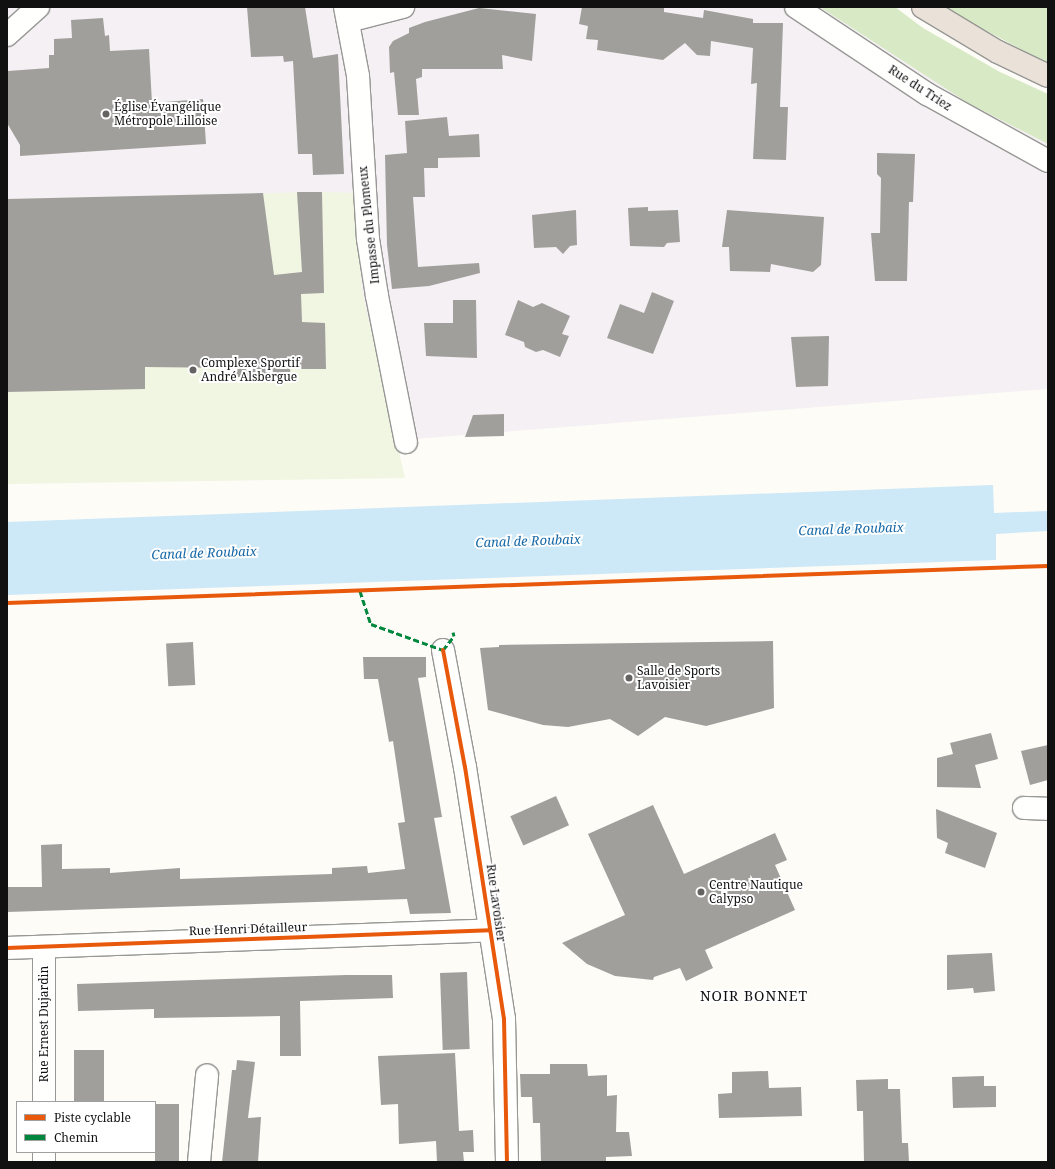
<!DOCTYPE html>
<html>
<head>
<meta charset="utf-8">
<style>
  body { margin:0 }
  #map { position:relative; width:1055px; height:1169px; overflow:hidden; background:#fdfcf7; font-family:"Noto Serif",serif }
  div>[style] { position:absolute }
  .industrial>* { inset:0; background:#f5f0f3 }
  .forest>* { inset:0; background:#d8eac5 }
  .pitch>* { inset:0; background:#f0f6e1 }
  .water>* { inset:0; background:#cde8f7 }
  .building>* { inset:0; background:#a19f9c; transform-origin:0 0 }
  .roads { filter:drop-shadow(1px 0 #979795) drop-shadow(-1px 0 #979795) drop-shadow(0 1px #979795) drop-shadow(0 -1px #979795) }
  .minor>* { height:22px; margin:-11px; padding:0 11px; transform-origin:11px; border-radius:11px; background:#fffffe }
  .highway>* { height:22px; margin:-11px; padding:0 11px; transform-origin:11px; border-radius:11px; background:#eae1d8 }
  .quiet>* { height:3px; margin-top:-1.5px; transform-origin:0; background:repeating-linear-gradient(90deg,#00873e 0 6px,transparent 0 9px) }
  .cycleway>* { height:4px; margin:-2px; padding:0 2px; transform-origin:2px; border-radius:2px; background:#e8590c }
  .dots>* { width:11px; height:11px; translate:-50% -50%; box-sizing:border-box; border:2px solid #fff; border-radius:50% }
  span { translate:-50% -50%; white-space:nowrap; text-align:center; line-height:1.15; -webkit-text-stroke:4px #fff; paint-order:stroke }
  .street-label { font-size:12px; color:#111 }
  .poi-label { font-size:12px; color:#111 }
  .left { translate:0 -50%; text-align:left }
  .water-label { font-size:13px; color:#1768a6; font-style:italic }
  .quarter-label { font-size:14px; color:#111; letter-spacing:1px }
  .frame { position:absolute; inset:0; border:8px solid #111; pointer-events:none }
  .legend { position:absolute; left:16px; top:1101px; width:140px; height:52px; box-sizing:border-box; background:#fff; border:1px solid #a0a0a0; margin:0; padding:5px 7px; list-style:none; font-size:12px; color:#111 }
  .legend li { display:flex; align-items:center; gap:8px; height:20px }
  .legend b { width:20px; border:1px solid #a0a0a0 }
</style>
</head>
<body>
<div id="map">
  <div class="industrial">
    <i style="clip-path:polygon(7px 7px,869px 7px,1048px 113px,1048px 389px,7px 471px)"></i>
  </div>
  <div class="forest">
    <i style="clip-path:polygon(820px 7px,895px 7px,923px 28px,1000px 72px,1048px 94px,1048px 144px,968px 103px)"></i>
    <i style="clip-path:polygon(943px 7px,1048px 7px,1048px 64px,946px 9px)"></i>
  </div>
  <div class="pitch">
    <i style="clip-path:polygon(322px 192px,356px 193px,362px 291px,405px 478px,7px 484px,7px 199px)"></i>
  </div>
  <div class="water">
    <i style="clip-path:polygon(993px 485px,994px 513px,1048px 511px,1048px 531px,996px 534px,996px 560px,7px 595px,7px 522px)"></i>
  </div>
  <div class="building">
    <i style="clip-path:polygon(247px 7px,305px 7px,313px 58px,338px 54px,344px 174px,313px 175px,312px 154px,298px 154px,293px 61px,284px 62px,283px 56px,251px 57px)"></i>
    <i style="clip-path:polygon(582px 7px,664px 7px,664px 12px,703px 18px,704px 10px,753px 19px,753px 23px,783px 23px,780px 107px,788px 107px,786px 160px,753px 159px,757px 83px,751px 84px,753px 48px,711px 41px,710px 56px,697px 55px,685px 43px,663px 60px,597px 50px,598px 40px,586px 39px,588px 26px,579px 24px)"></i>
    <i style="clip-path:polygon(479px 8px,536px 14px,532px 61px,502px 55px,503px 69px,422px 69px,422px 77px,416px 79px,419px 115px,398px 115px,394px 72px,390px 73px,389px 47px,393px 41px,409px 33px,409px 28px,425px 22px)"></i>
    <i style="clip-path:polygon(103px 18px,105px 36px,109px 35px,110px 51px,149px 49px,152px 103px,203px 99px,206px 144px,20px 156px,20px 145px,7px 123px,8px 71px,49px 68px,49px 55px,54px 55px,54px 39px,72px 38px,71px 20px)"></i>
    <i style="clip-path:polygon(447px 117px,449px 136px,479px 134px,480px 157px,438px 158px,438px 168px,424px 168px,425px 197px,413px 197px,418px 267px,479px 263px,480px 273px,429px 286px,392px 289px,387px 245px,385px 155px,407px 153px,405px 121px)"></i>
    <i style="clip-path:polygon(877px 153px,915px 154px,913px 202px,909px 202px,907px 281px,875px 281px,871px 233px,880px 233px,881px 178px,877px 174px)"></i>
    <i style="clip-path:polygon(297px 192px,322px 192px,324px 293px,301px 294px,302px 322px,325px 323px,326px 369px,290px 369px,291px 377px,235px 377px,235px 368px,145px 367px,145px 389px,7px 392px,7px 199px,263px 193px,274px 275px,302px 272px)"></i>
    <i style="clip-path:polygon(648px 207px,648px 211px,678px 210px,680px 242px,667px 243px,664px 247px,630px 246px,628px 208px)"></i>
    <i style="clip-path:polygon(576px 210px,577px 245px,570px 246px,563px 254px,556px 247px,534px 248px,532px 215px)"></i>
    <i style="clip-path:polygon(727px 210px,824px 217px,821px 265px,813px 272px,771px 264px,770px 272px,730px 271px,729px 247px,722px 247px)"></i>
    <i style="clip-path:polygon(652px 292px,674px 301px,653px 354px,607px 338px,620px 304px,644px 313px)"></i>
    <i style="clip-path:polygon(453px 300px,476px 300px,477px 358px,426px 356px,424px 323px,453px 323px)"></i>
    <i style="clip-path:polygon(518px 300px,533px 307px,542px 303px,570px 316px,562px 334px,569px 336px,560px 357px,543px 350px,536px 352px,525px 347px,524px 342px,505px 335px)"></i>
    <i style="clip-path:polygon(829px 336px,828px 386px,796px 387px,791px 337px)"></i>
    <i style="clip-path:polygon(504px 414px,504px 436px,465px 437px,473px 415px)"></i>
    <i style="clip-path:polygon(773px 641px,774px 708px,706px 726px,665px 717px,638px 736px,610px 719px,568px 727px,543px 725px,488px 710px,480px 648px,499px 647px,499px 645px)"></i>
    <i style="left:193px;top:642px;width:43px;height:27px;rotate:87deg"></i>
    <i style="clip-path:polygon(363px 657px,426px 657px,426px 677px,418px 678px,442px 817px,434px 818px,451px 913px,410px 914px,407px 899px,7px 912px,7px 887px,42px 887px,41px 845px,62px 844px,62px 869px,110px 868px,110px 873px,180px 868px,180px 879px,332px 874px,332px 868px,367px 866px,368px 873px,405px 869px,398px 823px,405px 822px,393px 741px,389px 742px,378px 679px,364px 679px)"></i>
    <i style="clip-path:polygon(991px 733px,998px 759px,975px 765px,981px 788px,937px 787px,937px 758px,953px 754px,950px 743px)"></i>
    <i style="clip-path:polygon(1048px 745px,1048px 780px,1030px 785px,1021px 751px)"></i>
    <i style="left:556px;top:796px;width:32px;height:50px;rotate:66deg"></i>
    <i style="clip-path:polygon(653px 805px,684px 874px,775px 833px,787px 860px,775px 865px,795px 910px,705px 950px,713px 968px,686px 981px,680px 968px,654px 977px,653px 980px,615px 976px,587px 964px,562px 943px,625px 915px,588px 834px)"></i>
    <i style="clip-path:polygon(936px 809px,997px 833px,985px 868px,945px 853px,948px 843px,937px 838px)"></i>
    <i style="clip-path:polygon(992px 953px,995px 991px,974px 993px,973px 988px,947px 990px,947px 955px)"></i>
    <i style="left:467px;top:972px;width:77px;height:27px;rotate:88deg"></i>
    <i style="clip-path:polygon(346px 975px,392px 975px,393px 998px,300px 1001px,301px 1056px,280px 1056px,280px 1016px,154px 1018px,154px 1009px,78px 1011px,77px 984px)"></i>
    <i style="left:74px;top:1050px;width:30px;height:52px"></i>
    <i style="clip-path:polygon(455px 1053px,459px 1131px,473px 1130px,474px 1152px,463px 1152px,464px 1162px,437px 1162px,436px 1141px,399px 1144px,398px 1104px,381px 1105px,378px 1056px)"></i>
    <i style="clip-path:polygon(237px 1060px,255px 1062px,248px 1118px,261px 1117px,258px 1162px,222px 1162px,232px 1070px,236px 1070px)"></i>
    <i style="clip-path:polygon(550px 1064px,587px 1064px,588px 1076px,607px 1075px,607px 1096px,617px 1095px,616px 1132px,629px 1132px,632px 1156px,606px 1157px,606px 1162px,541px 1162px,540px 1123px,533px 1123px,532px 1097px,521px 1097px,520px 1074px,550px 1074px)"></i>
    <i style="clip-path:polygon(768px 1071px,769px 1088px,801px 1087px,802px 1116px,719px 1118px,718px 1094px,732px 1093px,732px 1072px)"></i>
    <i style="clip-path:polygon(984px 1076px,984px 1086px,996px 1086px,996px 1107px,953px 1108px,952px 1077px)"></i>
    <i style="clip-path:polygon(888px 1079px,888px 1089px,900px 1089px,902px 1143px,908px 1143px,909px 1162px,864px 1162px,863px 1111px,857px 1111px,856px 1080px)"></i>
    <i style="left:155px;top:1104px;width:24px;height:58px"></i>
  </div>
  <div class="roads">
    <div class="minor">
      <i style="left:345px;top:7px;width:70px;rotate:79.3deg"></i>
      <i style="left:358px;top:76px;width:163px;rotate:86.5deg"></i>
      <i style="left:368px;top:239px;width:58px;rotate:81deg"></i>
      <i style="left:377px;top:296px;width:149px;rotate:78.8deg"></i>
      <i style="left:796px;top:7px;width:157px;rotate:33.6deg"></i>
      <i style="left:927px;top:94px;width:138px;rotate:29deg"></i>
      <i style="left:348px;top:21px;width:57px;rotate:-14.3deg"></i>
      <i style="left:7px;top:35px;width:42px;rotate:-42.1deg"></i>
      <i style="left:443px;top:650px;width:119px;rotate:79.4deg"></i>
      <i style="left:465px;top:767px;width:255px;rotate:81.2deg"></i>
      <i style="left:504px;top:1019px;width:143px;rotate:88.8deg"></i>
      <i style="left:1024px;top:808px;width:24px;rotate:2deg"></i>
      <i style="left:44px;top:947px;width:155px;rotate:90deg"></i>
      <i style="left:7px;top:948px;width:483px;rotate:-2.1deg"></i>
      <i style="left:44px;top:1152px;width:10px;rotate:90deg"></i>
      <i style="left:199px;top:1162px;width:87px;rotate:-84.7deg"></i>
    </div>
    <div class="highway">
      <i style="left:923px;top:7px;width:87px;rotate:31deg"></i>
      <i style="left:998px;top:52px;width:55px;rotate:25.6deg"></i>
    </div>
  </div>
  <div class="quiet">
    <i style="left:360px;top:591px;width:35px;rotate:72deg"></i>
    <i style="left:371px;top:624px;width:77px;rotate:19.9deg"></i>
    <i style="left:443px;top:650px;width:18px;rotate:-52deg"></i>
    <i style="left:454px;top:636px;width:4px;rotate:-104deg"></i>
  </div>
  <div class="cycleway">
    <i style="left:7px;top:603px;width:1042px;rotate:-2.04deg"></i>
    <i style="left:443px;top:650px;width:119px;rotate:79.4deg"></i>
    <i style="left:465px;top:767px;width:255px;rotate:81.2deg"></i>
    <i style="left:504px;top:1019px;width:143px;rotate:88.8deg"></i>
    <i style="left:7px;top:948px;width:483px;rotate:-2.1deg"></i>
  </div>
  <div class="dots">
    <i style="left:106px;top:114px;background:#646362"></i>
    <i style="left:193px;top:370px;background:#646362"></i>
    <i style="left:629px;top:678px;background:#646362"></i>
    <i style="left:701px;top:892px;background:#646362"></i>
  </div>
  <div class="street-label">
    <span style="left:920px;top:88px;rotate:33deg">Rue du Triez</span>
    <span style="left:369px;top:225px;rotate:-96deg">Impasse du Plomeux</span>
    <span style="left:496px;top:903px;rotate:82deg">Rue Lavoisier</span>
    <span style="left:248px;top:929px;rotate:-2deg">Rue Henri Détailleur</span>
    <span style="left:44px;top:1024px;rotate:-90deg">Rue Ernest Dujardin</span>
  </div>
  <div class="poi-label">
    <span class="left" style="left:114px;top:114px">Église Évangélique<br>Métropole Lilloise</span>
    <span class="left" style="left:201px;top:370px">Complexe Sportif<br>André Alsbergue</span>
    <span class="left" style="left:637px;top:678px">Salle de Sports<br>Lavoisier</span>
    <span class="left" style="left:709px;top:892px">Centre Nautique<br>Calypso</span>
  </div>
  <div class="water-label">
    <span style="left:851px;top:529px;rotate:-2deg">Canal de Roubaix</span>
    <span style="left:528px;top:541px;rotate:-2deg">Canal de Roubaix</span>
    <span style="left:204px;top:553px;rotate:-2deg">Canal de Roubaix</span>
  </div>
  <div class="quarter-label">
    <span style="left:754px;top:996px">NOIR BONNET</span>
  </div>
  <div class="frame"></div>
  <ul class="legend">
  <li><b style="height:5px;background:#e8590c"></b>Piste cyclable</li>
  <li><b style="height:5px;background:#00873e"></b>Chemin</li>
  </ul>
</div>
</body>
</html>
